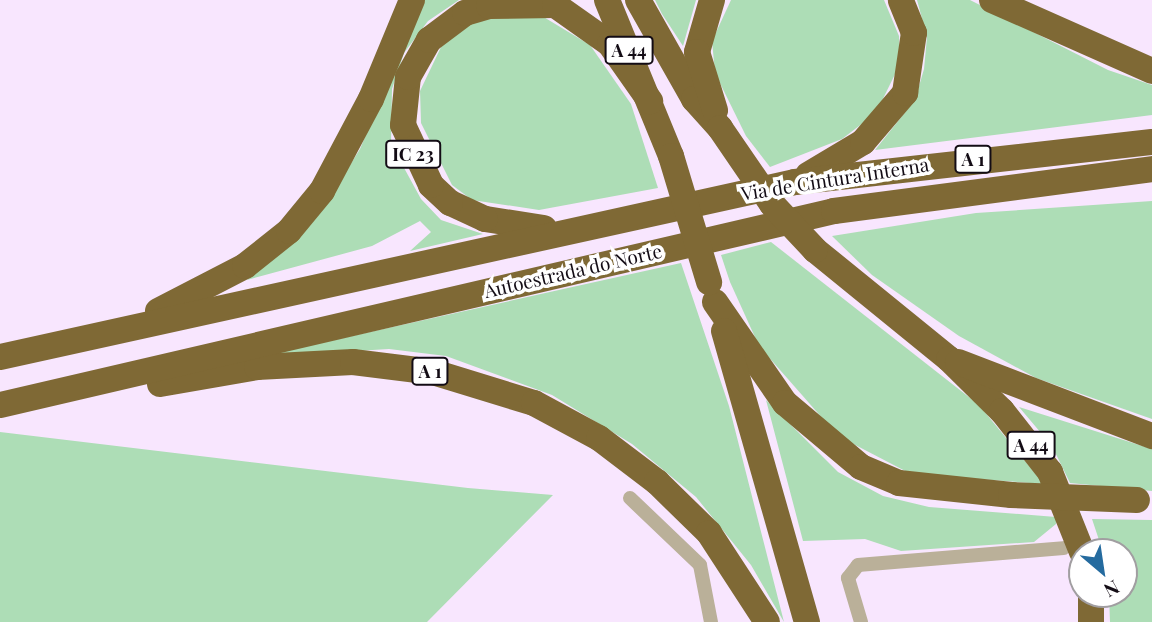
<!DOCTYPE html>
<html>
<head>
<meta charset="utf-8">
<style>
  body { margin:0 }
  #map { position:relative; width:1152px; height:622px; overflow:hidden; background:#f8e6fe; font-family:"Playfair Display",serif }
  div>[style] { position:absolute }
  .green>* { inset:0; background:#adddb6 }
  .minor>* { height:14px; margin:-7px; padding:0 7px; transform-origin:7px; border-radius:7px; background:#bab099 }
  .motorway>* { height:26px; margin:-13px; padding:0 13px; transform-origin:13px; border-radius:13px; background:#7f6935 }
  .motorway-bridge>* { height:26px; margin:-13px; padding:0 13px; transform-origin:13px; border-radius:13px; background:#7f6935 }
  span { translate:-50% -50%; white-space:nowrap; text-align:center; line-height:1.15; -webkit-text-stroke:7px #fff; paint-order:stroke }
  .shield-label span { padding:2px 5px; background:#fff; border:2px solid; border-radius:5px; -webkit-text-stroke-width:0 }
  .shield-label { font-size:18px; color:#130c15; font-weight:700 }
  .street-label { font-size:19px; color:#130c15 }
  .north { position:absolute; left:1068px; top:538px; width:70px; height:70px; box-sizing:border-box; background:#fff; border:2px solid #a19ea1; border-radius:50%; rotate:151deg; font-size:19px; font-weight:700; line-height:28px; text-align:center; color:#130c15 }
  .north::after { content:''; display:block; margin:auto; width:24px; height:32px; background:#256b9f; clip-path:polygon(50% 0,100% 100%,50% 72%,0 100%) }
</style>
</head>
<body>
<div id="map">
  <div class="green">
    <i style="clip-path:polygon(422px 0,459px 0,428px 21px,404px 53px,392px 89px,391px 144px,421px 199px,441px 220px,483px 234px,410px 251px,431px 232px,420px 221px,372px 246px,247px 280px,323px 208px,360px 149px)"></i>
    <i style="clip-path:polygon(655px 0,696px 0,683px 46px,662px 14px)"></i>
    <i style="clip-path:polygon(731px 0,884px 0,899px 36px,900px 64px,876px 113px,842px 139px,770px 167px,746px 136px,715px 73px,712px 41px)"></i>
    <i style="clip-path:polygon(917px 0,970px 0,1108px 70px,1152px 85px,1152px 115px,875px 150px,915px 100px,924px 69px,927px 37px)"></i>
    <i style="clip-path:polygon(502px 16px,542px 16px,590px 45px,631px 104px,658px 188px,539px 210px,472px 200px,452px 185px,421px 123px,420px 91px,442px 45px,469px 22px)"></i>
    <i style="clip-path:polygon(1152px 201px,1152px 419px,1036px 378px,959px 336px,872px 275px,832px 236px,976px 213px)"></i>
    <i style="clip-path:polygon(771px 242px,979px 405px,1044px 484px,911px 474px,838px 436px,759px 346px,730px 282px,721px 255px)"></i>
    <i style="clip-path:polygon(681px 263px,729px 406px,784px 622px,751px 565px,696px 497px,632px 444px,552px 395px,446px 356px,389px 349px,257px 357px)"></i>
    <i style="clip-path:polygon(766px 400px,838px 472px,883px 496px,929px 507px,1056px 517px,1056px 524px,1034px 542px,901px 551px,865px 539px,803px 541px)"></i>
    <i style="clip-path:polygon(1019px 407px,1152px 449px,1152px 491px,1070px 483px,1052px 446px)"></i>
    <i style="clip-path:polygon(0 432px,468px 488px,553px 495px,427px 622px,0 622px)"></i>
    <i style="clip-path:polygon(1092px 519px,1152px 520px,1152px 622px,1110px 622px,1109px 594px,1124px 594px,1124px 552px,1103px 552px)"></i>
  </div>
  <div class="minor">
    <i style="left:630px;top:498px;width:97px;rotate:43.7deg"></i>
    <i style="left:700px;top:565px;width:58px;rotate:79.1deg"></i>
    <i style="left:861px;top:622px;width:46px;rotate:-106.5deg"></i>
    <i style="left:848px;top:578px;width:16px;rotate:-52deg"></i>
    <i style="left:858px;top:565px;width:206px;rotate:-4.7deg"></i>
  </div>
  <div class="motorway">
    <i style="left:607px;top:0;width:169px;rotate:67.7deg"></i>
    <i style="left:638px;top:0;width:114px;rotate:60.5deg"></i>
    <i style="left:694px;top:99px;width:39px;rotate:48deg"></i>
    <i style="left:712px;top:0;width:54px;rotate:106.1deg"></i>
    <i style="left:697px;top:52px;width:61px;rotate:72.8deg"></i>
    <i style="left:992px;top:0;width:175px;rotate:23.9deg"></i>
    <i style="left:808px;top:175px;width:64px;rotate:-31deg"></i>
    <i style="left:863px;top:142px;width:65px;rotate:-49.4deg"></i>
    <i style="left:905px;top:93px;width:61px;rotate:-81.5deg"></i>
    <i style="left:914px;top:33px;width:35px;rotate:-112deg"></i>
    <i style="left:544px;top:228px;width:60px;rotate:-171.3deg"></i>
    <i style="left:485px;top:219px;width:38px;rotate:-155deg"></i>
    <i style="left:450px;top:203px;width:26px;rotate:-137deg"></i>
    <i style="left:431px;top:185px;width:66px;rotate:-115deg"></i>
    <i style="left:403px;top:125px;width:48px;rotate:-84.1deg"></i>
    <i style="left:408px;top:77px;width:43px;rotate:-60.4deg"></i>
    <i style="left:429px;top:40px;width:45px;rotate:-36.9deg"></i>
    <i style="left:465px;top:13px;width:25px;rotate:-16deg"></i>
    <i style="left:489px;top:6px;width:66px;rotate:-0.9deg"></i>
    <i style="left:555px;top:5px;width:67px;rotate:35.3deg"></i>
    <i style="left:610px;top:44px;width:70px;rotate:54.9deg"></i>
    <i style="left:815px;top:250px;width:173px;rotate:39.1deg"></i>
    <i style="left:949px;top:359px;width:74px;rotate:44.5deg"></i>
    <i style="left:1002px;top:411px;width:78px;rotate:51.8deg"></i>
    <i style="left:1050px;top:472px;width:86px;rotate:68.2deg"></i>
    <i style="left:715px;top:302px;width:123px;rotate:55.3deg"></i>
    <i style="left:785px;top:403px;width:99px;rotate:40.1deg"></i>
    <i style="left:861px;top:467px;width:41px;rotate:22.8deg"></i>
    <i style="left:899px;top:483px;width:113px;rotate:6.1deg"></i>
    <i style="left:158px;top:311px;width:98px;rotate:-27.3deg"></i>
    <i style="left:245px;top:266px;width:56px;rotate:-38.5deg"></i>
    <i style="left:289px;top:231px;width:52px;rotate:-50.5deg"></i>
    <i style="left:322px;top:191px;width:104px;rotate:-62deg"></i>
    <i style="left:371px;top:99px;width:107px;rotate:-67.5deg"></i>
    <i style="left:724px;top:331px;width:303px;rotate:74.1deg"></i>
    <i style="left:0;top:357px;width:814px;rotate:-12.41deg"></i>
    <i style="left:795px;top:182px;width:359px;rotate:-6.4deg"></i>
    <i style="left:958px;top:362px;width:208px;rotate:20.9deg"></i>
    <i style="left:160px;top:384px;width:98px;rotate:-9.9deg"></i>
    <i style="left:257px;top:367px;width:96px;rotate:-3deg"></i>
    <i style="left:353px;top:362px;width:81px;rotate:7.1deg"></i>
    <i style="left:433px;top:372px;width:106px;rotate:17.1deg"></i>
    <i style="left:534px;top:403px;width:74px;rotate:28.3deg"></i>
    <i style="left:599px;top:438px;width:73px;rotate:37.2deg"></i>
    <i style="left:657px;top:482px;width:73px;rotate:44.4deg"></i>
    <i style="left:709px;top:533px;width:106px;rotate:56.9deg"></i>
    <i style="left:0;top:405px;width:856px;rotate:-13.09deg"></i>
    <i style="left:834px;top:211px;width:321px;rotate:-7.5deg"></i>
    <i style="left:1091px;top:594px;width:28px;rotate:90deg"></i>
  </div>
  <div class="motorway-bridge">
    <i style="left:720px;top:128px;width:92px;rotate:55.6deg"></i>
    <i style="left:772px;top:204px;width:63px;rotate:46.9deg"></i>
    <i style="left:671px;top:156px;width:132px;rotate:73.2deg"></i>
    <i style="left:1011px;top:495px;width:126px;rotate:2.3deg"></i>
  </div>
  <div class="shield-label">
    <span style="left:629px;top:50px">A 44</span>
    <span style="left:413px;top:154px">IC 23</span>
    <span style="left:973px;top:159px">A 1</span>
    <span style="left:430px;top:371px">A 1</span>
    <span style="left:1031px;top:445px">A 44</span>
  </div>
  <div class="street-label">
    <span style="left:835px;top:179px;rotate:-9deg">Via de Cintura Interna</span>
    <span style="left:573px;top:271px;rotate:-13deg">Autoestrada do Norte</span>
  </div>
  <div class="north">N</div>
</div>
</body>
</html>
